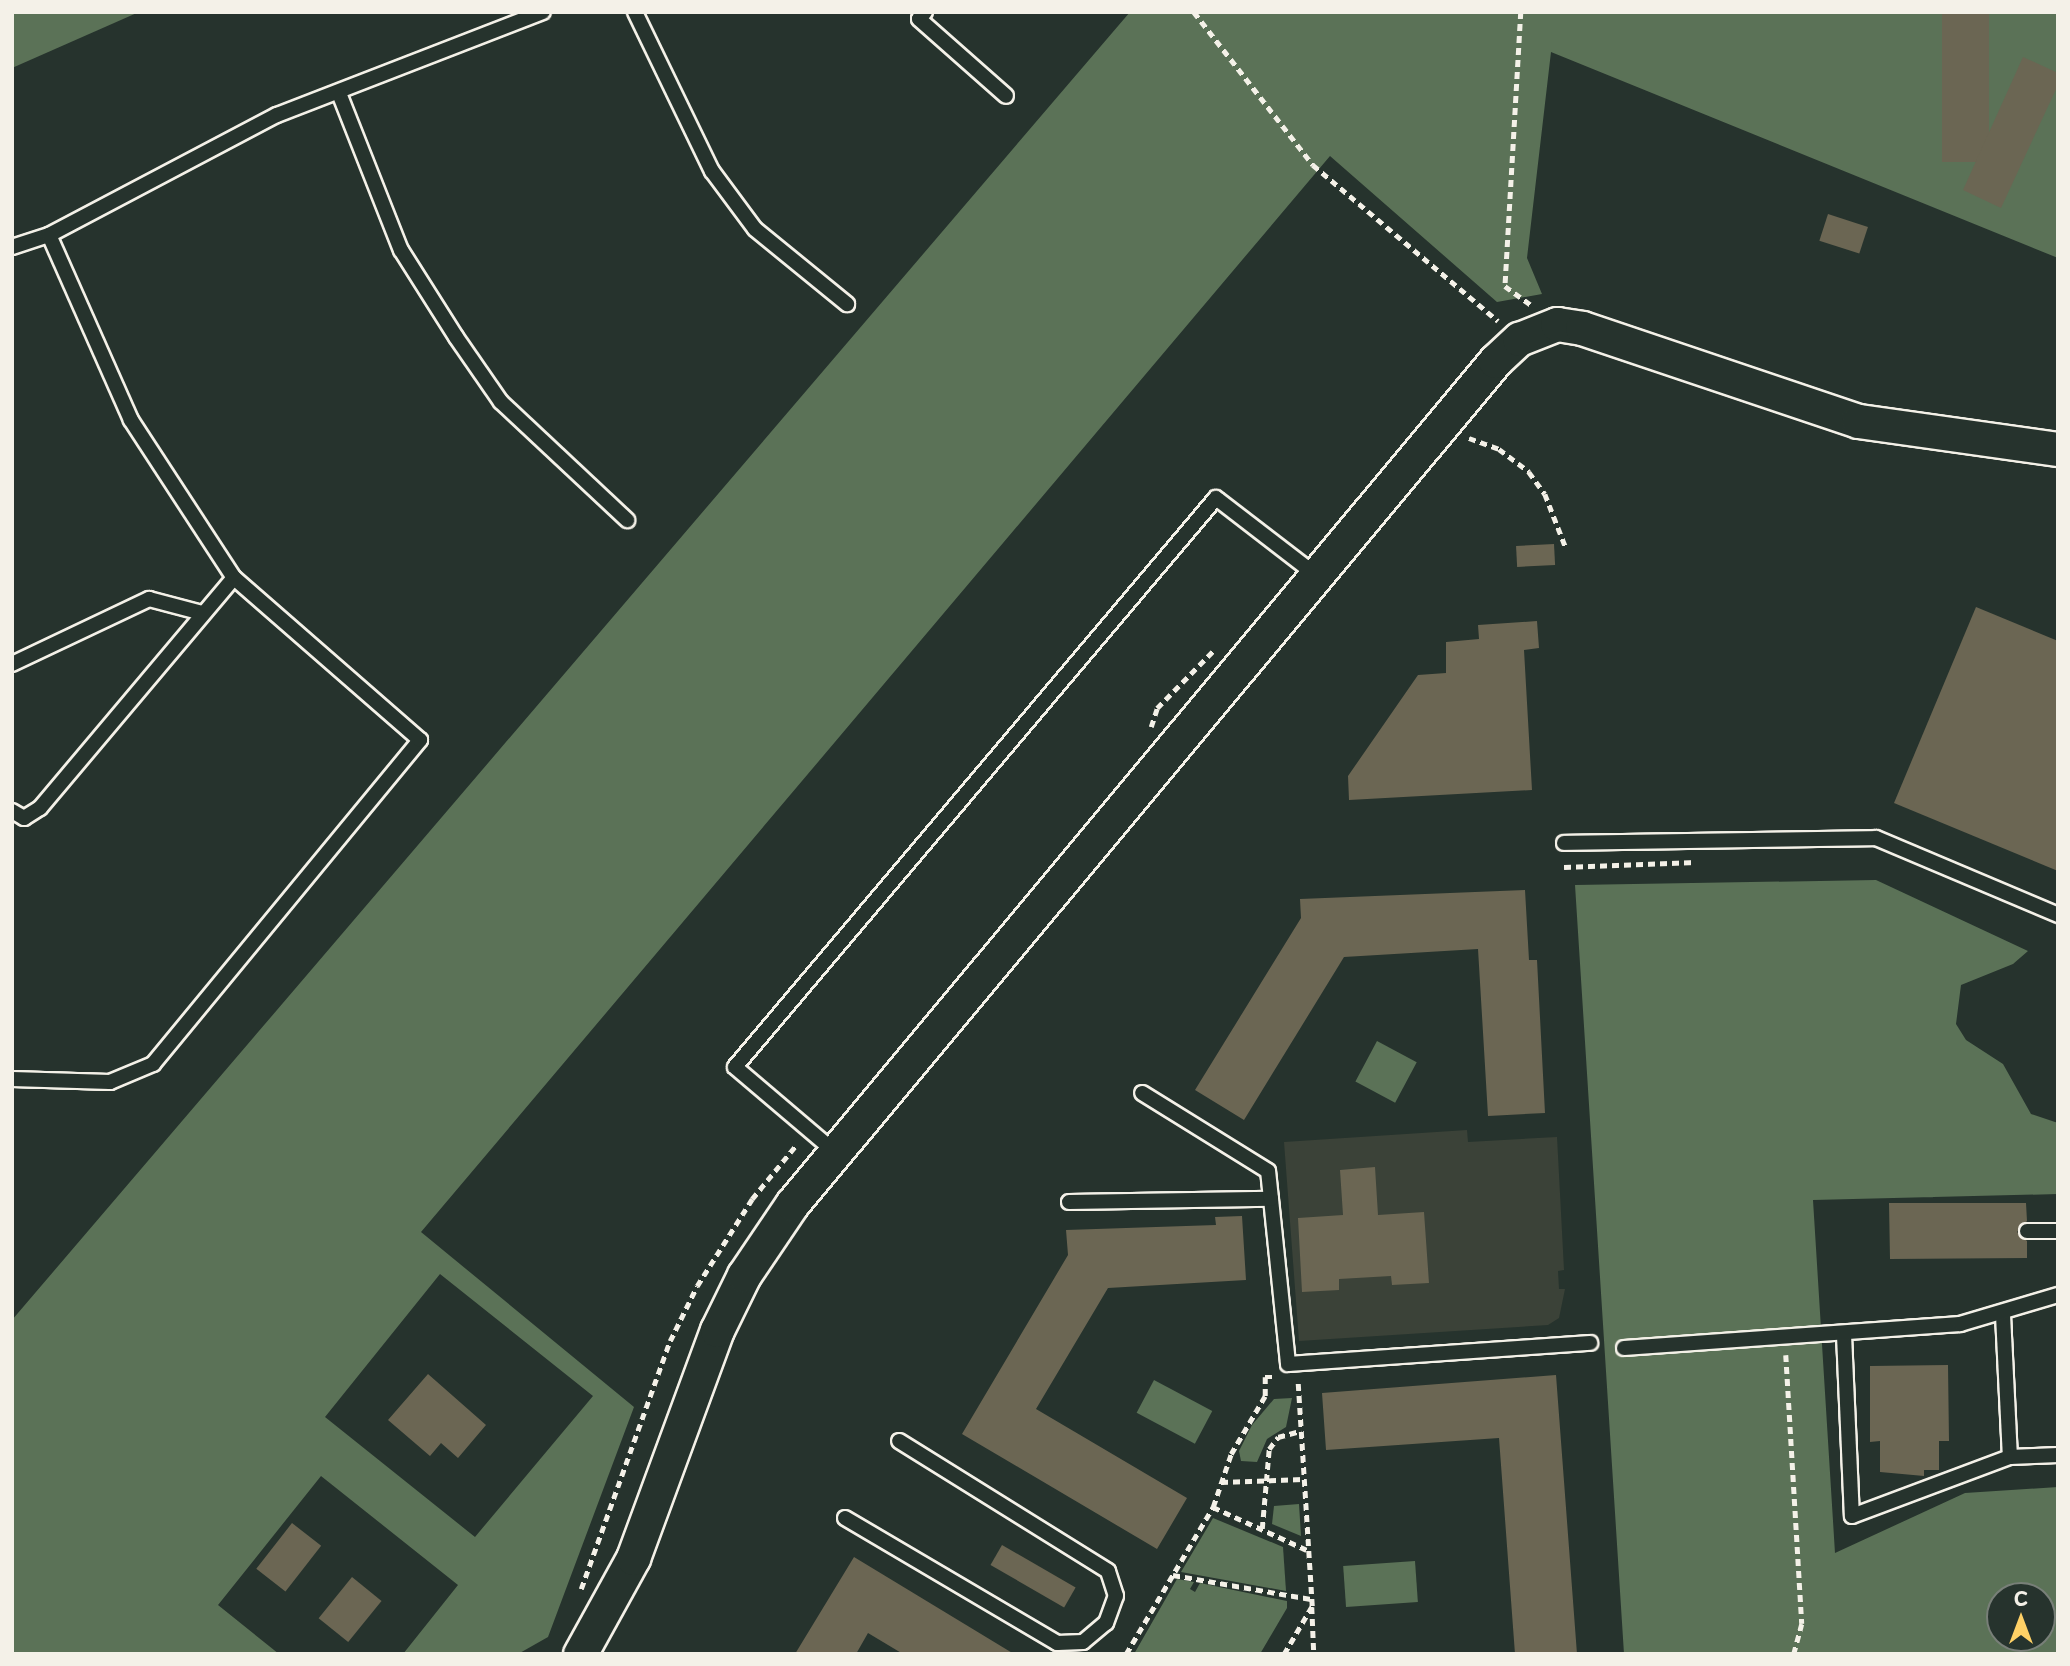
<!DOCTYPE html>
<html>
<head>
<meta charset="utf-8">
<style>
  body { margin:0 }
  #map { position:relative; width:2070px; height:1666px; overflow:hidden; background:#26332d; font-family:"Playpen Sans",sans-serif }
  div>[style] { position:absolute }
  .built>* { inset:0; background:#3b4238 }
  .green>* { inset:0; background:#5b7257; transform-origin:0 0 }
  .building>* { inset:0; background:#6b6653; transform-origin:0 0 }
  .path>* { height:4.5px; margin-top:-2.25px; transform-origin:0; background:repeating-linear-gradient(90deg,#f4f1e8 0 7px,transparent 0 12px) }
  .roads { filter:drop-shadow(2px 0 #f4f1e8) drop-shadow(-2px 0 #f4f1e8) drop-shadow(0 2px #f4f1e8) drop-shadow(0 -2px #f4f1e8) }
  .service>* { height:14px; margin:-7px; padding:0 7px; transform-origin:7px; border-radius:7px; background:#26332d }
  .tertiary>* { height:33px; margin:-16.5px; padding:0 16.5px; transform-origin:16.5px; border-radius:16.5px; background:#26332d }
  span { translate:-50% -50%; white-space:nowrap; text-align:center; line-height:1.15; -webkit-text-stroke:5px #26332d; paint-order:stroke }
  .frame { position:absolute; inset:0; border:14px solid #f4f1e8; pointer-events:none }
  .north { position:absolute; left:1986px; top:1582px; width:70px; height:70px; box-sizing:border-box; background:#26332d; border:2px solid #787f78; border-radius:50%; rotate:0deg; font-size:19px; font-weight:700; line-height:28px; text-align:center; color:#f4f1e8 }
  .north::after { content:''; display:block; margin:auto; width:24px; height:32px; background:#ffd166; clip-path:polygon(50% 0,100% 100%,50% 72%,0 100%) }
</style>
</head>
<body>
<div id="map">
  <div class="built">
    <i style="clip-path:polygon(1467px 1130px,1468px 1142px,1557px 1137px,1564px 1270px,1558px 1271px,1559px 1289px,1565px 1289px,1559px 1318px,1548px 1325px,1299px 1341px,1284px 1142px)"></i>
  </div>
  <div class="green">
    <i style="clip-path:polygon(12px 12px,139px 12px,12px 68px)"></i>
    <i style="clip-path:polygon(evenodd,1130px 12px,2058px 12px,2058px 258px,1551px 52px,1527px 258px,1542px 294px,1497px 302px,1330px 156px,421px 1232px,634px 1407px,548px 1637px,518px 1654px,403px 1654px,458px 1585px,321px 1476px,218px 1605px,279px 1654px,12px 1654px,12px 1320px,1130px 12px,440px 1274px,593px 1396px,475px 1537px,325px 1417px,440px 1274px)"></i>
    <i style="clip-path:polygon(evenodd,1876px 880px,2028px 951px,2013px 964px,1961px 985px,1956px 1024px,1966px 1040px,2003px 1064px,2031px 1114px,2058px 1123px,2058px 1194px,1813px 1200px,1835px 1553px,1965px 1493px,2058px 1487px,2058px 1654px,1624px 1654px,1575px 885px,1876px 880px,2000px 1596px,2042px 1596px,2042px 1638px,2000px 1638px,2000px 1596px)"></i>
    <i style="left:1377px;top:1041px;width:45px;height:46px;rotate:28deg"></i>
    <i style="left:1154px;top:1380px;width:66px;height:37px;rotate:28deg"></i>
    <i style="clip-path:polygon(1292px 1398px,1286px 1427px,1267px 1439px,1257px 1462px,1241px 1461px,1239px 1451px,1252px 1425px,1274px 1399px)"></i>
    <i style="clip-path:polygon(1299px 1504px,1301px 1536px,1272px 1524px,1274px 1506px)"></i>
    <i style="clip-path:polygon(1213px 1518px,1283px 1547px,1286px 1591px,1181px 1572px)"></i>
    <i style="left:1415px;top:1561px;width:41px;height:72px;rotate:86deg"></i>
    <i style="clip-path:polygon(1177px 1579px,1194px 1582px,1190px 1589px,1195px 1592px,1200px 1583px,1287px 1601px,1287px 1608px,1260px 1654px,1134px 1654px)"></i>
  </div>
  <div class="building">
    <i style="left:1942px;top:12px;width:47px;height:150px"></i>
    <i style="clip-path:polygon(2023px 57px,2058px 73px,2058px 85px,2001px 208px,1963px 190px)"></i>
    <i style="left:1828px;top:214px;width:42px;height:28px;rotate:18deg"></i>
    <i style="left:1554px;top:544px;width:21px;height:38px;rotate:87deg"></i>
    <i style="clip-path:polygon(1976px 607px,2058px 641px,2058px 871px,1894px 803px)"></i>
    <i style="clip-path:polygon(1537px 621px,1539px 648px,1524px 650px,1532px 790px,1349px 800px,1348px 776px,1418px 675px,1446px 673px,1446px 642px,1479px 639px,1478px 625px)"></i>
    <i style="clip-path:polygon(1525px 890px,1529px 960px,1537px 960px,1545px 1113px,1488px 1116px,1478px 949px,1344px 957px,1244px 1120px,1195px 1090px,1301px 918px,1300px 899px)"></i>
    <i style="clip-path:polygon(1375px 1167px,1378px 1215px,1424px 1212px,1429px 1283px,1392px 1285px,1391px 1276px,1339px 1279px,1339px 1290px,1302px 1292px,1298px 1218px,1343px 1215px,1340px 1170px)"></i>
    <i style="clip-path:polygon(1889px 1203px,2026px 1203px,2027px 1221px,2017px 1232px,2027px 1241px,2027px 1258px,1890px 1259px)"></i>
    <i style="clip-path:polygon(1242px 1216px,1246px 1280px,1108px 1288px,1036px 1409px,1187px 1498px,1157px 1549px,962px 1434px,1068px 1255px,1066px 1230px,1216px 1225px,1215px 1217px)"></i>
    <i style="clip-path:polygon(1948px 1365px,1949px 1441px,1939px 1441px,1939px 1470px,1924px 1470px,1924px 1476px,1880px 1472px,1880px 1441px,1870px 1442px,1870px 1366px)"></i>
    <i style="clip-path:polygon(428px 1374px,486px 1425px,458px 1458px,441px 1443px,430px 1456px,388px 1420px)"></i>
    <i style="clip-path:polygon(1556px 1375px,1577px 1654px,1515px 1654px,1499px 1438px,1326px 1450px,1322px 1393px)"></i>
    <i style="left:292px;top:1523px;width:37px;height:58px;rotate:38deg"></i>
    <i style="left:1002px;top:1545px;width:85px;height:23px;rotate:30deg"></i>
    <i style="clip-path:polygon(854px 1557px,1014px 1654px,903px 1654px,868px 1633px,856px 1654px,795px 1654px)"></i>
    <i style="left:352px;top:1577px;width:38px;height:53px;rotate:39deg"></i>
  </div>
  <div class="path">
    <i style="left:1194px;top:12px;width:194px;rotate:52.1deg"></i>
    <i style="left:1313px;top:165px;width:242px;rotate:40.1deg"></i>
    <i style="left:1521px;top:12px;width:274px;rotate:93.3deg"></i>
    <i style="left:1505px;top:286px;width:32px;rotate:36deg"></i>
    <i style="left:1469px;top:438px;width:32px;rotate:20deg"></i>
    <i style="left:1499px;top:449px;width:38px;rotate:37deg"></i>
    <i style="left:1529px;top:472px;width:27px;rotate:54deg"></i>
    <i style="left:1545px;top:494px;width:58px;rotate:68.7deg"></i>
    <i style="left:1151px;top:727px;width:20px;rotate:-72deg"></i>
    <i style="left:1157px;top:708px;width:83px;rotate:-45.5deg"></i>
    <i style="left:1564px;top:867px;width:132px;rotate:-2.2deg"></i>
    <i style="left:1786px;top:1355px;width:269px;rotate:86.6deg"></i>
    <i style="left:1802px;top:1624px;width:31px;rotate:105deg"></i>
    <i style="left:1221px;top:1482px;width:82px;rotate:-2.1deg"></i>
    <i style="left:1213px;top:1507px;width:103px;rotate:24.6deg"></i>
    <i style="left:1262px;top:1529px;width:80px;rotate:-85deg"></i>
    <i style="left:1269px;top:1449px;width:15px;rotate:-53deg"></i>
    <i style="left:1278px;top:1437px;width:24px;rotate:-15deg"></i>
    <i style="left:1173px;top:1575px;width:140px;rotate:9.9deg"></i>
    <i style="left:581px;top:1589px;width:263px;rotate:-70.3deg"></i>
    <i style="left:670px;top:1341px;width:61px;rotate:-63.9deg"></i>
    <i style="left:697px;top:1286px;width:103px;rotate:-57.7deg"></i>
    <i style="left:752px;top:1199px;width:71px;rotate:-50.7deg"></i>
    <i style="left:1312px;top:1607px;width:47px;rotate:87.6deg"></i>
    <i style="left:1126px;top:1654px;width:171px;rotate:-59.4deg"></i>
    <i style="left:1213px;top:1507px;width:56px;rotate:-71.2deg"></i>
    <i style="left:1231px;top:1454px;width:67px;rotate:-59.6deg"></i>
    <i style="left:1265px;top:1396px;width:19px;rotate:-90deg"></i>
    <i style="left:1265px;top:1377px;width:11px"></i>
    <i style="left:1284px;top:1654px;width:56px;rotate:-59.7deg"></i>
    <i style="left:1312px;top:1606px;width:224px;rotate:-93.6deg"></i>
  </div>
  <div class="roads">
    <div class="service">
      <i style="left:635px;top:12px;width:177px;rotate:64.2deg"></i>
      <i style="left:712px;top:171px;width:72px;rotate:53.4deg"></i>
      <i style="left:755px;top:229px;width:119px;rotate:39.2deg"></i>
      <i style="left:925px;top:12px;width:9px;rotate:131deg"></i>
      <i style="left:919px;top:19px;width:116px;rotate:41.5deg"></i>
      <i style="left:339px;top:93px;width:169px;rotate:68.5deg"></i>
      <i style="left:401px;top:250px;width:103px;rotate:57.7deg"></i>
      <i style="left:456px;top:337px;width:79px;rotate:55.3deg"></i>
      <i style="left:501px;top:402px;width:173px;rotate:43.1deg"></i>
      <i style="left:12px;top:247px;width:39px;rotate:-18deg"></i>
      <i style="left:49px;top:235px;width:258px;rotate:-27.8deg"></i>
      <i style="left:277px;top:115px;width:285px;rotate:-21.2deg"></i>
      <i style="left:12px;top:664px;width:152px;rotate:-25.4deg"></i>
      <i style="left:149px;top:599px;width:55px;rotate:14.8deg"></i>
      <i style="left:12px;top:811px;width:14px;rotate:30deg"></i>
      <i style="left:24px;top:818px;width:19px;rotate:-32deg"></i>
      <i style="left:40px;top:808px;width:301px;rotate:-49.9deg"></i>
      <i style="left:1564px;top:843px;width:312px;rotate:-0.9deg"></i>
      <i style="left:1876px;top:838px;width:198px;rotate:22.9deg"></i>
      <i style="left:12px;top:1079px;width:98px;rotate:1.8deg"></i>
      <i style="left:110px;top:1082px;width:47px;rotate:-22.7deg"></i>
      <i style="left:153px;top:1064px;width:420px;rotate:-50.5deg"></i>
      <i style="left:420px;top:740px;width:247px;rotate:-138.9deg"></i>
      <i style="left:234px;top:578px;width:189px;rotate:-123.1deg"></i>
      <i style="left:131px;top:420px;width:202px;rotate:-113.9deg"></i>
      <i style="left:835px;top:1152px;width:131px;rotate:-139.6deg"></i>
      <i style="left:735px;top:1067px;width:745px;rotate:-49.79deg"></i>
      <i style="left:1216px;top:498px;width:126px;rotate:37.6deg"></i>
      <i style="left:1271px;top:1199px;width:166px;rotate:84.1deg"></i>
      <i style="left:1288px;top:1364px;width:303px;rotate:-4deg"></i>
      <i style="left:1069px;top:1202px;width:202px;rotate:-0.9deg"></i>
      <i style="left:1271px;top:1199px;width:28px;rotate:-96deg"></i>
      <i style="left:1268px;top:1171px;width:148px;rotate:-148.2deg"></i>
      <i style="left:2027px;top:1231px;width:31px"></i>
      <i style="left:2003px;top:1315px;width:142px;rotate:87.2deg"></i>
      <i style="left:1844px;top:1335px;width:181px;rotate:87.5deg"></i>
      <i style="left:1852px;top:1516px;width:169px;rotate:-20.5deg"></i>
      <i style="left:2010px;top:1457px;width:48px;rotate:-2.4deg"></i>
      <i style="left:1624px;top:1348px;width:337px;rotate:-4.1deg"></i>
      <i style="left:1960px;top:1324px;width:102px;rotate:-16.5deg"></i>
      <i style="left:845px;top:1518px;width:246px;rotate:30.5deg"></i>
      <i style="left:1057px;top:1643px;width:26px;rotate:-2deg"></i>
      <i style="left:1083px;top:1642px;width:30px;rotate:-40deg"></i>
      <i style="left:1106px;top:1623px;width:29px;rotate:-70deg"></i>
      <i style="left:1116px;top:1596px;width:26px;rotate:-108deg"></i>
      <i style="left:1108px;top:1571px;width:246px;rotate:-148.1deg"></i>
    </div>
    <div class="tertiary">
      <i style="left:580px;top:1654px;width:110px;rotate:-61.1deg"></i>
      <i style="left:633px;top:1558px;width:243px;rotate:-69.8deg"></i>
      <i style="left:717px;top:1330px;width:61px;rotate:-63.9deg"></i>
      <i style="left:744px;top:1275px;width:86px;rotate:-55.9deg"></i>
      <i style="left:792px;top:1204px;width:1098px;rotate:-50.17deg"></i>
      <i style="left:1495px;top:361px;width:33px;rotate:-43deg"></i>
      <i style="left:1519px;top:339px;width:41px;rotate:-21.5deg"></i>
      <i style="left:1557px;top:324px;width:25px;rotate:9deg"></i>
      <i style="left:1582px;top:328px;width:291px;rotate:18.6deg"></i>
      <i style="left:1858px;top:421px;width:202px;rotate:8deg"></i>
    </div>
  </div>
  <div class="frame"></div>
  <div class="north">С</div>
</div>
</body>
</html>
